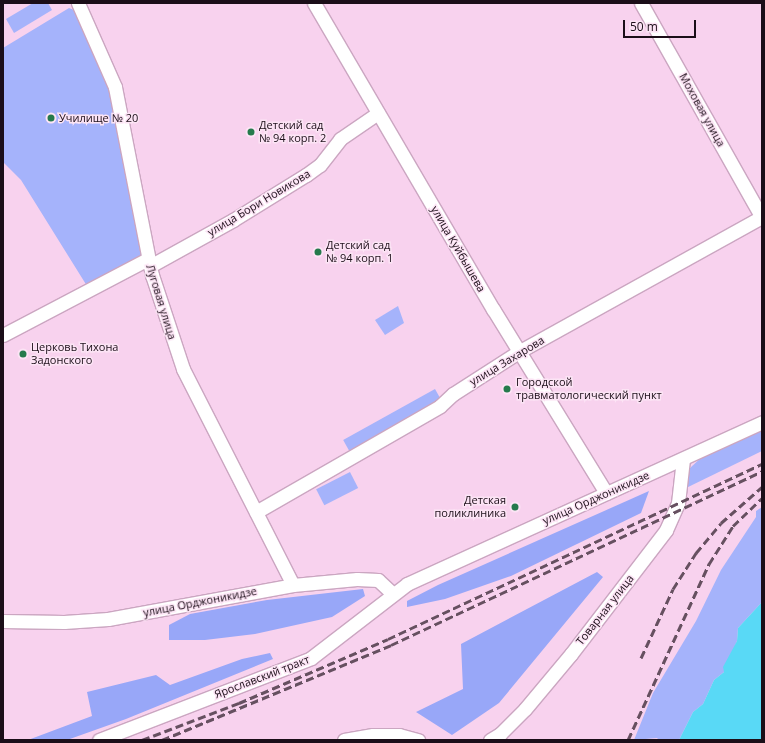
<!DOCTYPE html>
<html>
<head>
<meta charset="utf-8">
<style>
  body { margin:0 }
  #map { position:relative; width:765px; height:743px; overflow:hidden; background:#f8d2ee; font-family:"Open Sans",sans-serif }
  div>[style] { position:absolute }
  .green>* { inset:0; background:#a5b3fb; transform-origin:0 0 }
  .forest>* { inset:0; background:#98a7f8 }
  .water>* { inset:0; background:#59d9f6 }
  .roads { filter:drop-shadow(1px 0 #cba6c1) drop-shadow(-1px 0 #cba6c1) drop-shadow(0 1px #cba6c1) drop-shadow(0 -1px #cba6c1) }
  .minor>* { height:13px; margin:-6.5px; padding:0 6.5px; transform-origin:6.5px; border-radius:6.5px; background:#fff }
  .rail>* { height:3px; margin-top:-1.5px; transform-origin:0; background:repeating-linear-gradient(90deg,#665060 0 8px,transparent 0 12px) }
  .dots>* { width:11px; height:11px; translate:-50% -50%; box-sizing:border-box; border:2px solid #fce4f5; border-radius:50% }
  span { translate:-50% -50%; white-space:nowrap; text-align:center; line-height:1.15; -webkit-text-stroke:3px #fce4f5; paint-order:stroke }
  .street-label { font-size:11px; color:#1b0e18 }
  .poi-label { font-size:11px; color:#1b0e18 }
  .left { translate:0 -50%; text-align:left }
  .right { translate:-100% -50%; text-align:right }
  .frame { position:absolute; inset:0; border:4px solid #1b0e18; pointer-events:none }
  .scale { position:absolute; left:623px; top:20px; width:73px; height:18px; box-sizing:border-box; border:2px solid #1b0e18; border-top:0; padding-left:5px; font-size:12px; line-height:14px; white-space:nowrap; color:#1b0e18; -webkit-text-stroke:3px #fce4f5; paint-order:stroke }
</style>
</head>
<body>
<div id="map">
  <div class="green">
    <i style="clip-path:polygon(33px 3px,48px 3px,52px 10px,14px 33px,6px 19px)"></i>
    <i style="clip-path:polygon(69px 8px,74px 10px,110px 88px,142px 255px,87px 286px,21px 180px,3px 162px,3px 48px)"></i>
    <i style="clip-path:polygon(398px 306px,404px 323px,385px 335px,375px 320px)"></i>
    <i style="left:435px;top:389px;width:13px;height:105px;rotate:61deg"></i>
    <i style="clip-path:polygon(762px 427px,762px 451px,684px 489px,690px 468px,704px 455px)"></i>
    <i style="left:350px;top:472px;width:18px;height:38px;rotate:63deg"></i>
    <i style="clip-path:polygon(762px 507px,762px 602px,738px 628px,737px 641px,724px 672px,714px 680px,703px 704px,693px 712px,679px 740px,659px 740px,657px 738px,634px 740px,653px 693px,696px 621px,721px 570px,756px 517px,756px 511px)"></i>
  </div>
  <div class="forest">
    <i style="clip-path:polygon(649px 491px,641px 513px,511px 576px,445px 599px,407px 607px,407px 601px,438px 585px)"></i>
    <i style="clip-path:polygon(597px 572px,603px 577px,499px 703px,452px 735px,416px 712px,463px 689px,461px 644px)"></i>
    <i style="clip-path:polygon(363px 589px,365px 596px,332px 617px,255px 634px,205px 640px,169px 640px,169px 625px,190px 614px,267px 600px)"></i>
    <i style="clip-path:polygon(270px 653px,273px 659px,126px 719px,67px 740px,28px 740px,92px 716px,87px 692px,156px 675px,170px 685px,242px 659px)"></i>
  </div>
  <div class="water">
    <i style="clip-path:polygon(762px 602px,762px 740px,679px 740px,693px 712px,703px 704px,714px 680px,724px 672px,723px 667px,737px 641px,738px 628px)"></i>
  </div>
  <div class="roads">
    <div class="minor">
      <i style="left:78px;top:3px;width:92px;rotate:66.2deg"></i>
      <i style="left:115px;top:87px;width:192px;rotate:78.9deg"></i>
      <i style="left:152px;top:275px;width:99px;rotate:71.7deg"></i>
      <i style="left:183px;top:369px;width:242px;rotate:63deg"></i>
      <i style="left:314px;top:3px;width:355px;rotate:59.7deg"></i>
      <i style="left:493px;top:309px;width:216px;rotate:58.4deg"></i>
      <i style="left:641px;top:3px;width:247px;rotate:60.6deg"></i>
      <i style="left:150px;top:266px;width:95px;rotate:-29deg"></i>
      <i style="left:233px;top:220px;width:86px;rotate:-31.7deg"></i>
      <i style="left:306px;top:175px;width:17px;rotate:-36deg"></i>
      <i style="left:320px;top:165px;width:33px;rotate:-52deg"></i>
      <i style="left:340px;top:139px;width:46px;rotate:-34.4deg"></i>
      <i style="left:3px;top:335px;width:164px;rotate:-27.7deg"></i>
      <i style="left:256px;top:512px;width:212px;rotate:-29.9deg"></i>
      <i style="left:440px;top:406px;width:18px;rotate:-43deg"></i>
      <i style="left:453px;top:394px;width:80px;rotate:-32.7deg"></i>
      <i style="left:520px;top:351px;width:277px;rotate:-29deg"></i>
      <i style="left:3px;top:621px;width:61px;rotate:0.9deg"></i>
      <i style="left:64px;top:622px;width:44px;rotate:-3.9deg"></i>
      <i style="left:108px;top:619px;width:188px;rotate:-10.4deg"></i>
      <i style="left:293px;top:585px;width:64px;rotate:-5.4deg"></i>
      <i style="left:357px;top:579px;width:21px;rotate:3deg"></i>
      <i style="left:378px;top:580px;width:19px;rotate:43deg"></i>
      <i style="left:99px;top:740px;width:227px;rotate:-21.1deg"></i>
      <i style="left:311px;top:658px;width:121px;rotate:-37.6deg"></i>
      <i style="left:407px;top:584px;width:390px;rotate:-24.5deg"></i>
      <i style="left:344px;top:740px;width:29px;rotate:-10deg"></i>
      <i style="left:373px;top:735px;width:26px"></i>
      <i style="left:399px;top:735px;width:20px;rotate:15deg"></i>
      <i style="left:490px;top:740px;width:12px;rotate:-31deg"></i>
      <i style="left:500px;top:734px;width:35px;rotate:-45deg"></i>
      <i style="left:525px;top:709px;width:72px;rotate:-50.1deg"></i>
      <i style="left:571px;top:654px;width:156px;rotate:-52.5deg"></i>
      <i style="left:666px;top:530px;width:30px;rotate:-66deg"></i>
      <i style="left:678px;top:503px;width:44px;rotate:-83.5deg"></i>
    </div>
  </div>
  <div class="rail">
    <i style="left:641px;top:658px;width:76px;rotate:-65.1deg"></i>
    <i style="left:673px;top:589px;width:43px;rotate:-57.4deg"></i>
    <i style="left:696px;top:553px;width:39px;rotate:-50deg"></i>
    <i style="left:721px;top:523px;width:55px;rotate:-41.3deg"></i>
    <i style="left:142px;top:740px;width:104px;rotate:-20.9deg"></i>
    <i style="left:239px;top:703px;width:162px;rotate:-23.2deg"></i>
    <i style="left:388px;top:639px;width:413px;rotate:-25.1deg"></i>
    <i style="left:162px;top:740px;width:248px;rotate:-22.5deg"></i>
    <i style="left:391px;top:645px;width:410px;rotate:-25.1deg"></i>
    <i style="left:628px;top:740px;width:194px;rotate:-65.3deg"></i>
    <i style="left:709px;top:564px;width:45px;rotate:-57.7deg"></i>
    <i style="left:733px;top:526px;width:40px;rotate:-44deg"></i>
  </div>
  <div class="dots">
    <i style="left:51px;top:118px;background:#257a4c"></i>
    <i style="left:251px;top:132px;background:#257a4c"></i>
    <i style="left:318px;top:252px;background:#257a4c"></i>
    <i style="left:23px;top:354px;background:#257a4c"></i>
    <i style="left:507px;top:389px;background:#257a4c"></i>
    <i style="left:515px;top:507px;background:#257a4c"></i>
  </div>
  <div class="street-label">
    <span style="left:702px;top:110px;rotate:61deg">Моховая улица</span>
    <span style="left:259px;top:203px;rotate:-31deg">улица Бори Новикова</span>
    <span style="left:458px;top:249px;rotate:60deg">улица Куйбышева</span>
    <span style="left:161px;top:302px;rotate:73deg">Луговая улица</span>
    <span style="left:507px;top:361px;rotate:-31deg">улица Захарова</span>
    <span style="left:596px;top:498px;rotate:-24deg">улица Орджоникидзе</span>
    <span style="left:200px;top:602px;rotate:-11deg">улица Орджоникидзе</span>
    <span style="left:605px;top:610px;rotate:-52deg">Товарная улица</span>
    <span style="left:262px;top:677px;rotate:-21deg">Ярославский тракт</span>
  </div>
  <div class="poi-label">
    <span class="left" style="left:59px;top:118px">Училище № 20</span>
    <span class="left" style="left:259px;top:132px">Детский сад<br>№ 94 корп. 2</span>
    <span class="left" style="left:326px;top:252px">Детский сад<br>№ 94 корп. 1</span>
    <span class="left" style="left:31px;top:354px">Церковь Тихона<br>Задонского</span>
    <span class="left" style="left:516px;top:389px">Городской<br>травматологический пункт</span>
    <span class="right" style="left:506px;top:507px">Детская<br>поликлиника</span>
  </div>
  <div class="frame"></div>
  <div class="scale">50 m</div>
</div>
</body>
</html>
